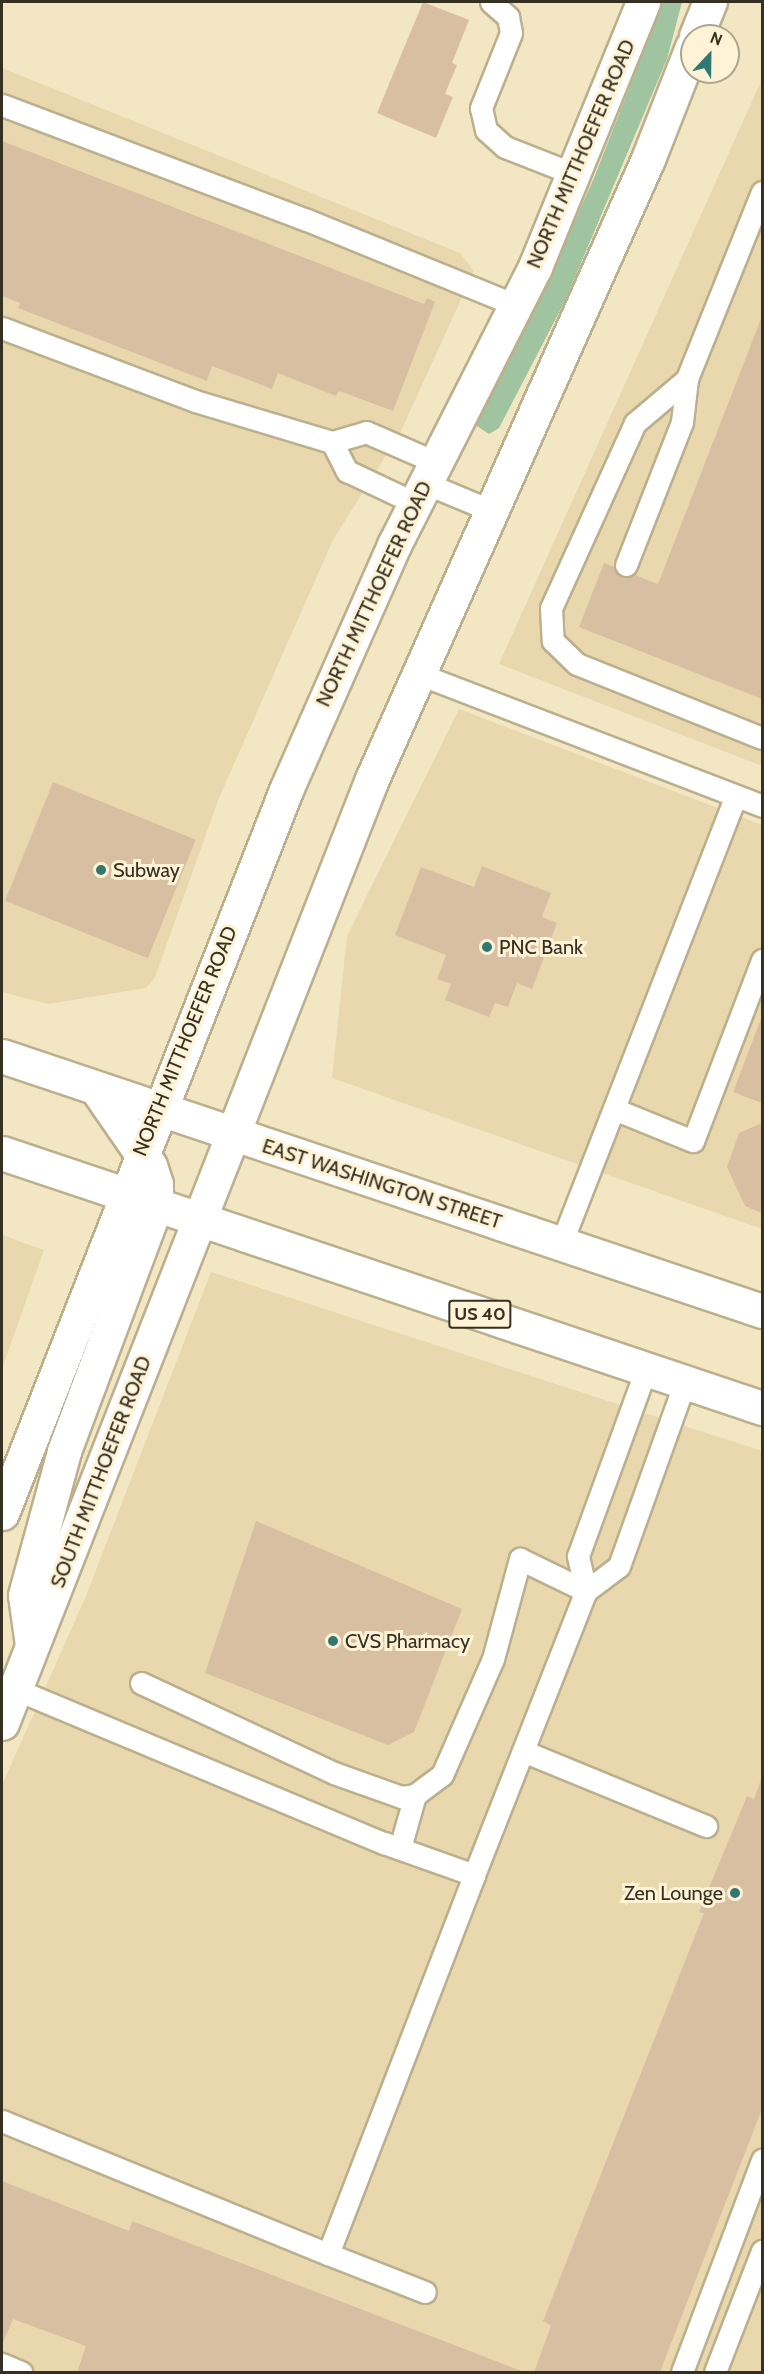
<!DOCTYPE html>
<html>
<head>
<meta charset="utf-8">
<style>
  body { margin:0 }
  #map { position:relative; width:764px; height:2374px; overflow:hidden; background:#f3e6c2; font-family:Cabin,sans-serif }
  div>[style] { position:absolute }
  .built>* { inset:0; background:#e9d8ad }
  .green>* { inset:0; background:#a0c49f }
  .building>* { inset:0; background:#d9bfa2; transform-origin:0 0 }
  .roads { filter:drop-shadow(2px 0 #bcaf8d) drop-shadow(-2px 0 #bcaf8d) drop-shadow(0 2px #bcaf8d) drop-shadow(0 -2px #bcaf8d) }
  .lane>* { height:21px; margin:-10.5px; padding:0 10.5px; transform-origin:10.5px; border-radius:10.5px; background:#fff }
  .secondary>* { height:33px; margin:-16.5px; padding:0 16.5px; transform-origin:16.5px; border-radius:16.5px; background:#fff }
  .primary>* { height:33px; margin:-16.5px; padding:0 16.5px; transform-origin:16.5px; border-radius:16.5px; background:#fff }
  .dots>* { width:16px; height:16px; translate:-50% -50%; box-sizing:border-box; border:3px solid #fef3d6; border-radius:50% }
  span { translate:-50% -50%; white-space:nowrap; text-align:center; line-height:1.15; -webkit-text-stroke:6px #fef3d6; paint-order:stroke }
  .shield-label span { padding:2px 4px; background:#fef3d6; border:2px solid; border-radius:4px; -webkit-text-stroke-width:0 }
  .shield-label { font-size:18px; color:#353022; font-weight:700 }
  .street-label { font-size:20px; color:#353022 }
  .poi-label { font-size:20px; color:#353022 }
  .left { translate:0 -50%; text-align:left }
  .right { translate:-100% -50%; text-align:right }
  .frame { position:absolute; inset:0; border:3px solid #353022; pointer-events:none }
  .north { position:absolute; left:680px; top:24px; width:60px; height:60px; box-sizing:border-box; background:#fef3d6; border:2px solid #aea58e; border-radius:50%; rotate:22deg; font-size:16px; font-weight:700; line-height:24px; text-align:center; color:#353022 }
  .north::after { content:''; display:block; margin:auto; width:21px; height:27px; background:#307871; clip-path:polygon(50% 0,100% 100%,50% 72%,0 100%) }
</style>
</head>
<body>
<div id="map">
  <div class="built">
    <i style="clip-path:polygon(2px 68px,460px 253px,474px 271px,400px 433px,333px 540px,219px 798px,155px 977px,146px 988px,48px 1004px,2px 992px)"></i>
    <i style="clip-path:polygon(762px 79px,762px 766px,499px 664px)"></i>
    <i style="clip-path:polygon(459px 709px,762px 825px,762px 1229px,332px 1078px,347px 936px)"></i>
    <i style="clip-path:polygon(2px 1235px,44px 1250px,2px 1369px)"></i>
    <i style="clip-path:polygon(211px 1272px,762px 1451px,762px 2372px,2px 2372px,2px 1785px,86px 1596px)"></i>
  </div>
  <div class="green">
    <i style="clip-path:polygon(663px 2px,682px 2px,667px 59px,565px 301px,499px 428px,489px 434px,474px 424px,554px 267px,594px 178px)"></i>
  </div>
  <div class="building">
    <i style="clip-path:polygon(423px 2px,469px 20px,452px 63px,457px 65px,445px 94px,453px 97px,436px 138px,377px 113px)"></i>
    <i style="clip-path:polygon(2px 141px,424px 304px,427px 298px,435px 302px,393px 411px,339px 391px,336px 396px,278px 373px,272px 389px,212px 366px,207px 381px,18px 308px,20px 303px,2px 296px)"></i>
    <i style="clip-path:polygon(762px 316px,762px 699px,579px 627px,604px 563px,658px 584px)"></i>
    <i style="left:53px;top:782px;width:154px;height:128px;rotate:22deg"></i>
    <i style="clip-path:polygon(482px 866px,551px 893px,542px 917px,557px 923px,532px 989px,517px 983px,508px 1007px,495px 1003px,489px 1017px,445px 1000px,451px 984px,437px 979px,446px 955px,395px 935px,421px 867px,474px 887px)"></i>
    <i style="clip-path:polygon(762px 1016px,762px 1103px,733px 1092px)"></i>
    <i style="clip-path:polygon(762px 1123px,762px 1213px,745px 1206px,727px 1167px,739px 1133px)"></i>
    <i style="clip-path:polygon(256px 1521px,462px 1609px,414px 1732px,388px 1745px,205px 1673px)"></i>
    <i style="clip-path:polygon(762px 1777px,762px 2109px,660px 2372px,534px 2372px,551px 2326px,543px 2321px,704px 1913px,699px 1912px,747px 1796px,754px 1799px)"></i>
    <i style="clip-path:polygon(2px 2181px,129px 2231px,132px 2221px,524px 2372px,77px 2372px,86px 2346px,13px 2319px,2px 2345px)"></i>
  </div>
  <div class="roads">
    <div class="lane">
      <i style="left:491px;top:2px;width:23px;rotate:41deg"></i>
      <i style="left:508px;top:17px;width:16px;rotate:79deg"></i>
      <i style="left:511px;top:33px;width:81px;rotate:111.8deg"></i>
      <i style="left:481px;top:108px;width:23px;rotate:77deg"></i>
      <i style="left:486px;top:130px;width:25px;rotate:42deg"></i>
      <i style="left:505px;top:147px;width:74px;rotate:21.4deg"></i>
      <i style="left:2px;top:105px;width:326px;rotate:20.7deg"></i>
      <i style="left:307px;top:220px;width:225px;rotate:22.2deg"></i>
      <i style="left:762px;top:192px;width:201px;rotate:111.9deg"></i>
      <i style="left:687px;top:379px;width:68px;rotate:139.8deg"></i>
      <i style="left:635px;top:423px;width:203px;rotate:114.4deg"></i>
      <i style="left:551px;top:608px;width:33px;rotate:87deg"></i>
      <i style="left:553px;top:641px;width:33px;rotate:44deg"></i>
      <i style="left:577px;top:664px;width:199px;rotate:21.8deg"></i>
      <i style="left:2px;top:328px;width:206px;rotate:20.7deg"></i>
      <i style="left:195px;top:401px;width:143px;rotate:16.7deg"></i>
      <i style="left:332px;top:442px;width:35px;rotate:-16deg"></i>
      <i style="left:366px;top:432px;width:75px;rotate:23.5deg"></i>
      <i style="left:332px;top:442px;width:33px;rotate:63deg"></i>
      <i style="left:347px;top:471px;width:75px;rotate:25.2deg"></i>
      <i style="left:425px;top:483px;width:73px;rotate:22.7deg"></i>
      <i style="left:626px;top:565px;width:154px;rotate:-68.6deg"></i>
      <i style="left:682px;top:422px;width:43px;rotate:-83.4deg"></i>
      <i style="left:419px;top:674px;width:368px;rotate:21deg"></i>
      <i style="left:614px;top:1109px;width:85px;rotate:22.1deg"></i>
      <i style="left:693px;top:1141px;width:194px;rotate:-69.1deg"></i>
      <i style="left:561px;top:1244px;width:481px;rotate:-68.7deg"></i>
      <i style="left:586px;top:1591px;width:36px;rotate:-103deg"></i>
      <i style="left:578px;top:1556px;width:199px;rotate:-70deg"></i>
      <i style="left:141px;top:1683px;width:213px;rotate:25deg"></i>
      <i style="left:334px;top:1773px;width:71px;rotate:19.7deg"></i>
      <i style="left:401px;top:1797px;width:14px;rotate:-8deg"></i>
      <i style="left:415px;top:1795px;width:34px;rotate:-37deg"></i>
      <i style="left:442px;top:1775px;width:127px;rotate:-66.3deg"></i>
      <i style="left:493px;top:1659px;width:104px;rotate:-74.9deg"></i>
      <i style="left:520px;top:1559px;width:73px;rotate:25.9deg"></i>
      <i style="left:15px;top:1689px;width:400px;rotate:22.7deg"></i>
      <i style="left:384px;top:1843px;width:96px;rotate:19.6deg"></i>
      <i style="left:474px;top:1875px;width:305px;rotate:-68.5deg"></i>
      <i style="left:586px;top:1591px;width:41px;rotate:-37.1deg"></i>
      <i style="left:619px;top:1566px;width:195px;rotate:-70.3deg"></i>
      <i style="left:523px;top:1751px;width:198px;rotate:22.3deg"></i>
      <i style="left:400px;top:1848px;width:55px;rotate:-74.2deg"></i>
      <i style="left:2px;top:2121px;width:352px;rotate:22.2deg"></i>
      <i style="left:328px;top:2254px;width:406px;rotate:-68.9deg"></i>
      <i style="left:328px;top:2254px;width:104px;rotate:21.4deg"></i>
      <i style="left:2px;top:2364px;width:21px;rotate:23deg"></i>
      <i style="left:682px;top:2372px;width:227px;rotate:-69.3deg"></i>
      <i style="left:715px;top:2372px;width:130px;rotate:-68.8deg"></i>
    </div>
    <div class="secondary">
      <i style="left:696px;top:36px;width:37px;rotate:-68deg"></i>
      <i style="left:2px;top:1513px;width:777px;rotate:-68.55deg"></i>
      <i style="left:286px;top:790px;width:268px;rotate:-66.2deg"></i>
      <i style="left:394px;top:545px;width:312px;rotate:-63.1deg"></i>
      <i style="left:535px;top:267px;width:286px;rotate:-67.8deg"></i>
      <i style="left:32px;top:1645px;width:50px;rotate:-98deg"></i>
      <i style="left:25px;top:1595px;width:149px;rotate:-74.8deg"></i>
      <i style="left:64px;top:1451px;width:263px;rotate:-69.5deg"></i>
      <i style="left:156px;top:1205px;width:21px;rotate:-90deg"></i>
      <i style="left:156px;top:1184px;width:19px;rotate:-108deg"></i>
      <i style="left:150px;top:1166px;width:95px;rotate:-124.7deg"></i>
      <i style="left:2px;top:1723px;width:1014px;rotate:-68.6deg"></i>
      <i style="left:372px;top:779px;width:679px;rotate:-66deg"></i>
      <i style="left:648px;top:159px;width:120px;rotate:-68.6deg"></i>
    </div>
    <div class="primary">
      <i style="left:2px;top:1056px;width:802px;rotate:18.55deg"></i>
      <i style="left:2px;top:1153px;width:802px;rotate:18.55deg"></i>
    </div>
  </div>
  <div class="dots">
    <i style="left:101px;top:870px;background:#307871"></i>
    <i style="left:487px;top:947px;background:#307871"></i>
    <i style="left:333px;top:1641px;background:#307871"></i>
    <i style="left:735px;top:1893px;background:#307871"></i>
  </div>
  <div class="shield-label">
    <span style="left:480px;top:1314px">US 40</span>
  </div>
  <div class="street-label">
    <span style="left:581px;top:154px;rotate:-67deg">NORTH MITTHOEFER ROAD</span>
    <span style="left:374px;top:594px;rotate:-65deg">NORTH MITTHOEFER ROAD</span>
    <span style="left:185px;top:1041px;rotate:-68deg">NORTH MITTHOEFER ROAD</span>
    <span style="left:382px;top:1184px;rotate:18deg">EAST WASHINGTON STREET</span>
    <span style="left:101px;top:1472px;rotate:-69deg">SOUTH MITTHOEFER ROAD</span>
  </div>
  <div class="poi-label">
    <span class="left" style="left:113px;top:870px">Subway</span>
    <span class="left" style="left:499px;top:947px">PNC Bank</span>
    <span class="left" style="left:345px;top:1641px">CVS Pharmacy</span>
    <span class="right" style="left:723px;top:1893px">Zen Lounge</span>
  </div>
  <div class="frame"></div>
  <div class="north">N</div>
</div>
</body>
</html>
